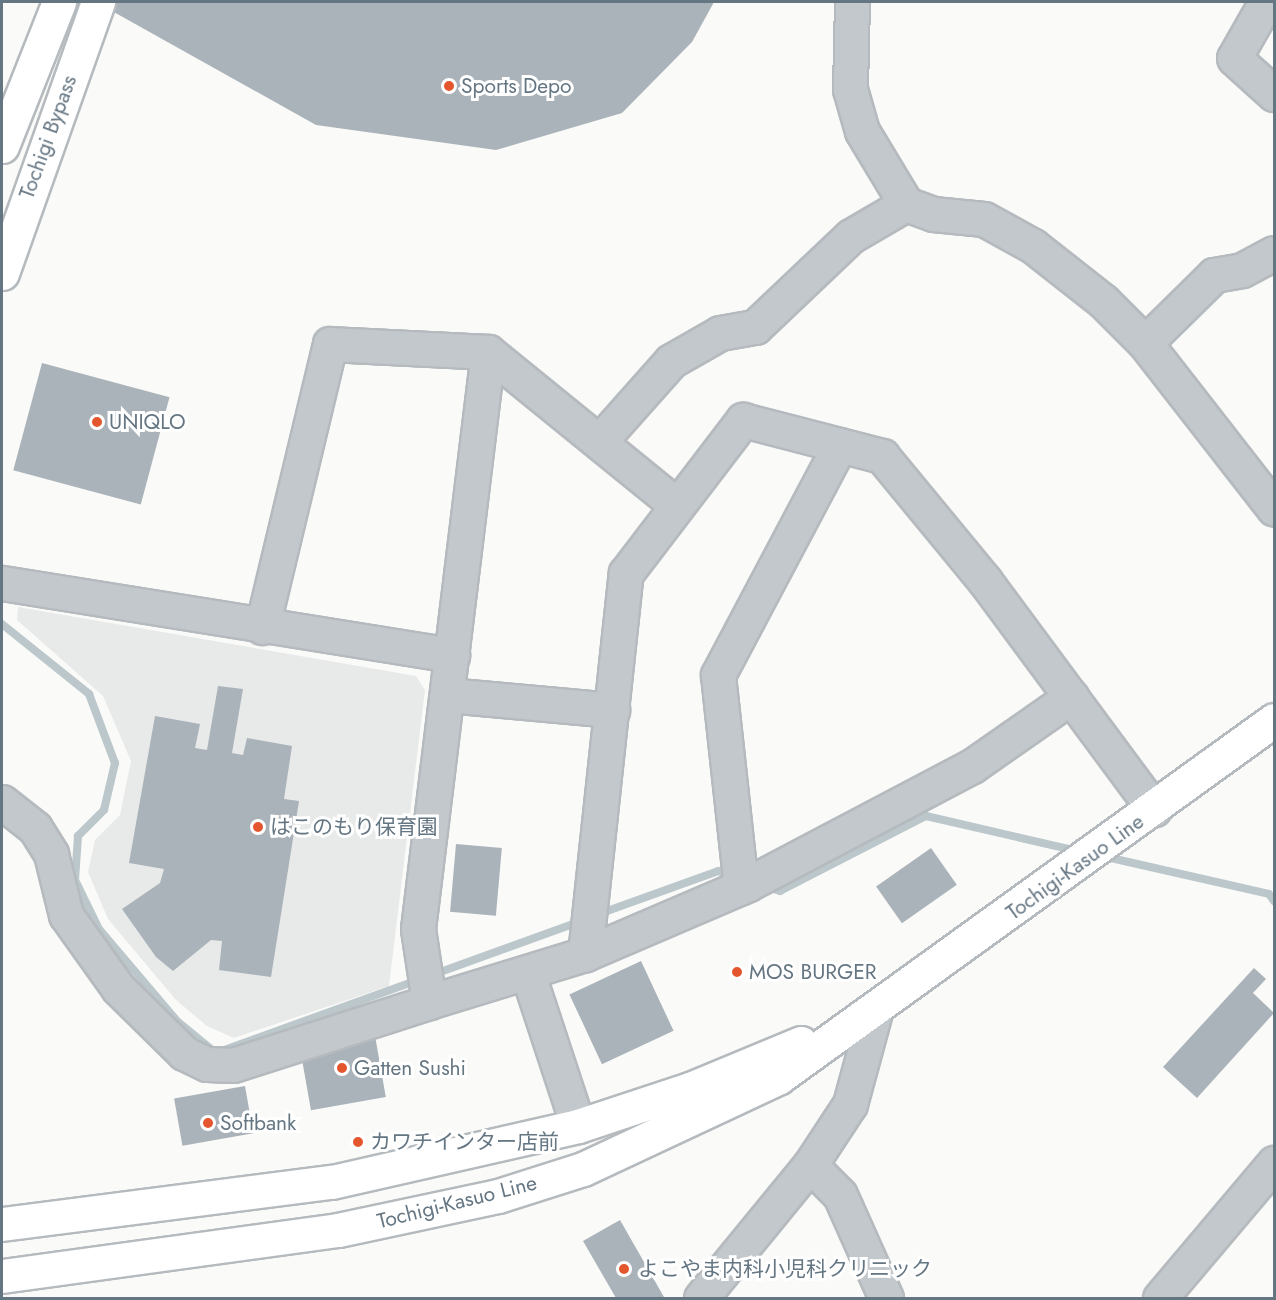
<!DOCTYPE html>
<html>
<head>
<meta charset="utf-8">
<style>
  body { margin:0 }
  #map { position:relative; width:1276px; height:1300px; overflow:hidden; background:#fafaf8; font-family:Jost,"Noto Sans JP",sans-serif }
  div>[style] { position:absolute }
  .built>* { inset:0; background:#e8e9e9 }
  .stream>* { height:8px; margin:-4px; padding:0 4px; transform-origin:4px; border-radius:4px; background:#bbc7cb }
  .building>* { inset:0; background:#aab3b9; transform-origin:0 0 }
  .roads { filter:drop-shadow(2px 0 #b5babe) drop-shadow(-2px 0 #b5babe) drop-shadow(0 2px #b5babe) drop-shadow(0 -2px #b5babe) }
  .minor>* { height:33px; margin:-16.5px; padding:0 16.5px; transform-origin:16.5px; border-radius:16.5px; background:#c3c8cc }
  .major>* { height:33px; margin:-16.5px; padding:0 16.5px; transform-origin:16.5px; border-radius:16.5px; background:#fff }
  .dots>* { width:16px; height:16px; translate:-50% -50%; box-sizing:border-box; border:3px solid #fff; border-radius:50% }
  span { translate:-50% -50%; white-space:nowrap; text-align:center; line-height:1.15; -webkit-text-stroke:6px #fff; paint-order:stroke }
  .poi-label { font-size:21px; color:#657683 }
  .left { translate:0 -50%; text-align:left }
  .street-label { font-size:21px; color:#657683 }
  .frame { position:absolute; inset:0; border:3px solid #657683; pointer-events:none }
</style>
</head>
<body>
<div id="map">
  <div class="built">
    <i style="clip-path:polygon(18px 607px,416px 676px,425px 690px,389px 986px,234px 1038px,207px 1026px,176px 1000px,108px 919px,88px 872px,95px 840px,120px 815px,131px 761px,103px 696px,17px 620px)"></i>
  </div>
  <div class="stream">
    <i style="left:2px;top:624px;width:112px;rotate:38.8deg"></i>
    <i style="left:89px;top:694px;width:74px;rotate:69.4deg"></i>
    <i style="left:115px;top:763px;width:48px;rotate:103.2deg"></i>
    <i style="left:104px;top:810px;width:37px;rotate:135deg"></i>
    <i style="left:78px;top:836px;width:44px;rotate:93.9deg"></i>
    <i style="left:75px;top:880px;width:55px;rotate:63.9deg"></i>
    <i style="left:99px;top:929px;width:121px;rotate:49.7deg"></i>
    <i style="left:177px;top:1021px;width:50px;rotate:39.4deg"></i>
    <i style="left:216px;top:1053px;width:217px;rotate:-19.9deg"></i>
    <i style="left:1102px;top:856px;width:171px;rotate:12.8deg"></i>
    <i style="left:1269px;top:894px;width:9px;rotate:54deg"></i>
    <i style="left:763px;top:886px;width:18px;rotate:16deg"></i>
    <i style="left:780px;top:891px;width:164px;rotate:-27.2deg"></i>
    <i style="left:926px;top:816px;width:156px;rotate:13deg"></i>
    <i style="left:596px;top:915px;width:130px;rotate:-19.8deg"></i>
    <i style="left:718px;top:871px;width:16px;rotate:18deg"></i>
    <i style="left:432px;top:975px;width:158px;rotate:-19.9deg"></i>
  </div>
  <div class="building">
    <i style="clip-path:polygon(117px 2px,714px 2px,692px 42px,622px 113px,496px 150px,316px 125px,112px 11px)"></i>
    <i style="left:42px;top:363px;width:132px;height:111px;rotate:15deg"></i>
    <i style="clip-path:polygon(218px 686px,243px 689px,232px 753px,243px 755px,247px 738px,292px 746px,284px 799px,299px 801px,271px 977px,219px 970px,222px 941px,211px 940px,173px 971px,156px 957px,122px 909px,160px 883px,164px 869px,129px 863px,155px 716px,200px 724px,195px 748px,207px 750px)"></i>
    <i style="left:456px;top:844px;width:46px;height:68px;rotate:5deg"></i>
    <i style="left:931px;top:848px;width:45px;height:67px;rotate:55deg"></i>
    <i style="left:641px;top:961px;width:77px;height:79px;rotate:65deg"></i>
    <i style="clip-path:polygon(1254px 968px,1266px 979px,1253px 993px,1274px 1013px,1197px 1098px,1163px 1067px)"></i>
    <i style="left:374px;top:1030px;width:68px;height:76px;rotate:80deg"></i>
    <i style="left:245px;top:1086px;width:48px;height:72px;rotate:80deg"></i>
    <i style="clip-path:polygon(620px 1220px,664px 1297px,661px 1298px,616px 1298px,583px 1241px)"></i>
  </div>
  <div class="roads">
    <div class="minor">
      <i style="left:1266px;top:2px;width:64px;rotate:119.7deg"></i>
      <i style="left:1234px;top:58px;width:54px;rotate:42deg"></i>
      <i style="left:906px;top:204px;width:29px;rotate:20deg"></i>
      <i style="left:933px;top:214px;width:51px;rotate:5.6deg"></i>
      <i style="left:984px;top:219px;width:56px;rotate:28.9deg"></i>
      <i style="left:1033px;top:246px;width:89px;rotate:38.2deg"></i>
      <i style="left:1103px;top:301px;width:59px;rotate:45deg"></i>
      <i style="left:1145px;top:343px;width:210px;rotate:52.1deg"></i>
      <i style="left:1145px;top:343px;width:97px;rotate:-44.6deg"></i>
      <i style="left:1214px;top:275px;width:28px;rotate:-10deg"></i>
      <i style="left:1242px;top:270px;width:36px;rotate:-28deg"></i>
      <i style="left:488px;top:352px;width:581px;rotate:96.92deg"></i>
      <i style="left:418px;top:929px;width:74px;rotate:81.4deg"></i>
      <i style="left:429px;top:1002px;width:163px;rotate:-17.1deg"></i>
      <i style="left:585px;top:954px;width:177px;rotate:-23.2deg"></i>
      <i style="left:748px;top:884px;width:253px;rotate:-27.8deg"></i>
      <i style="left:972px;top:766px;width:121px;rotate:-34.9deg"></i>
      <i style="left:600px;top:441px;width:107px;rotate:-48.4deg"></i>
      <i style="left:671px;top:361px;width:56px;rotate:-29.7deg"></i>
      <i style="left:720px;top:333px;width:36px;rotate:-10deg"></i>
      <i style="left:755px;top:327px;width:132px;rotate:-43.5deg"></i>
      <i style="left:851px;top:236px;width:64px;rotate:-30.2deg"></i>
      <i style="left:906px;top:204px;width:85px;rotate:-121.1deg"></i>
      <i style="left:862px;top:131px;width:44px;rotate:-105.9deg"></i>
      <i style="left:850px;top:89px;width:87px;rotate:-88.7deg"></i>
      <i style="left:2px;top:583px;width:456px;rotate:9.1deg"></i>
      <i style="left:262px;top:627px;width:291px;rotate:-76.5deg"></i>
      <i style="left:330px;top:344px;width:158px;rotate:2.9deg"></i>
      <i style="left:488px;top:352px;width:242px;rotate:39.1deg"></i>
      <i style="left:447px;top:695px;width:166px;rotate:5.2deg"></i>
      <i style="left:2px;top:802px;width:42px;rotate:38.2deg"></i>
      <i style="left:35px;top:828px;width:31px;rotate:58deg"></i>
      <i style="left:51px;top:854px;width:63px;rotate:76.2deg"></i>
      <i style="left:66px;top:915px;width:90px;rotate:54.5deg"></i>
      <i style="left:118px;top:988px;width:93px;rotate:44.6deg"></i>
      <i style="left:184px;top:1053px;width:25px;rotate:26deg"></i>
      <i style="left:207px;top:1064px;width:26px;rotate:2deg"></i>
      <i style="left:233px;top:1065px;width:206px;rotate:-17.8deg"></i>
      <i style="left:741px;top:887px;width:213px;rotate:-96.2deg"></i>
      <i style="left:718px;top:675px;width:260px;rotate:-62.1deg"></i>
      <i style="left:585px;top:954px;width:383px;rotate:-83.9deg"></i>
      <i style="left:626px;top:573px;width:193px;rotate:-52.6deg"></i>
      <i style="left:743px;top:420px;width:144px;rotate:14.5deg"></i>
      <i style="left:882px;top:456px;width:162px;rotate:50.5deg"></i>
      <i style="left:985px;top:581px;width:284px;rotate:53.5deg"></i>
      <i style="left:528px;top:974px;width:160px;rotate:71.8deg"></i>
      <i style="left:810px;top:1165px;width:42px;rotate:45deg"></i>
      <i style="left:840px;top:1195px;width:113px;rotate:65.9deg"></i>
      <i style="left:701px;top:1298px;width:172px;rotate:-50.7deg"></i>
      <i style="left:810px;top:1165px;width:73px;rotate:-56.7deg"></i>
      <i style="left:850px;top:1104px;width:95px;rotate:-74.8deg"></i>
      <i style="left:1160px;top:1298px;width:177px;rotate:-49.8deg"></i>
    </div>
    <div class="major">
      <i style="left:2px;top:146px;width:155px;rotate:-68.4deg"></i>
      <i style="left:2px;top:273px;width:288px;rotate:-70.5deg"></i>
      <i style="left:2px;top:1224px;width:333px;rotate:-7.3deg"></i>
      <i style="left:332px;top:1182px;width:252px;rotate:-12.8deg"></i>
      <i style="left:578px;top:1126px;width:118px;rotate:-18.3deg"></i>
      <i style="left:690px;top:1089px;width:120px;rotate:-22.5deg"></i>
      <i style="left:2px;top:1276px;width:339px;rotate:-7.8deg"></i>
      <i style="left:338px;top:1230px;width:164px;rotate:-12deg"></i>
      <i style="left:498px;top:1196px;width:89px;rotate:-17.6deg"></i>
      <i style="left:583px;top:1169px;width:217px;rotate:-25.1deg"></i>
      <i style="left:779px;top:1077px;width:610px;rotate:-35.8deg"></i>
    </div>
  </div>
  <div class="dots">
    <i style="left:449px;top:86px;background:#e4572e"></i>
    <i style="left:97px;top:422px;background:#e4572e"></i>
    <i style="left:258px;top:827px;background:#e4572e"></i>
    <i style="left:737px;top:972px;background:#e4572e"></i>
    <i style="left:342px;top:1068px;background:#e4572e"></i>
    <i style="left:208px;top:1123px;background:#e4572e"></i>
    <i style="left:358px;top:1142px;background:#e4572e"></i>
    <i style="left:624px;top:1269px;background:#e4572e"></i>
  </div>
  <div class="poi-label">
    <span class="left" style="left:461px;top:86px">Sports Depo</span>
    <span class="left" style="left:109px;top:422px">UNIQLO</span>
    <span class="left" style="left:270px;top:827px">はこのもり保育園</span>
    <span class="left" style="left:749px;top:972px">MOS BURGER</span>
    <span class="left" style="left:354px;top:1068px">Gatten Sushi</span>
    <span class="left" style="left:220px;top:1123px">Softbank</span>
    <span class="left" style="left:370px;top:1142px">カワチインター店前</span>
    <span class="left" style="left:638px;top:1269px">よこやま内科小児科クリニック</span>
  </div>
  <div class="street-label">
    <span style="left:48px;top:137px;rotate:-70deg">Tochigi Bypass</span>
    <span style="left:1075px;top:867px;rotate:-36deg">Tochigi-Kasuo Line</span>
    <span style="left:457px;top:1202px;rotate:-14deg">Tochigi-Kasuo Line</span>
  </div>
  <div class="frame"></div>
</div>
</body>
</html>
